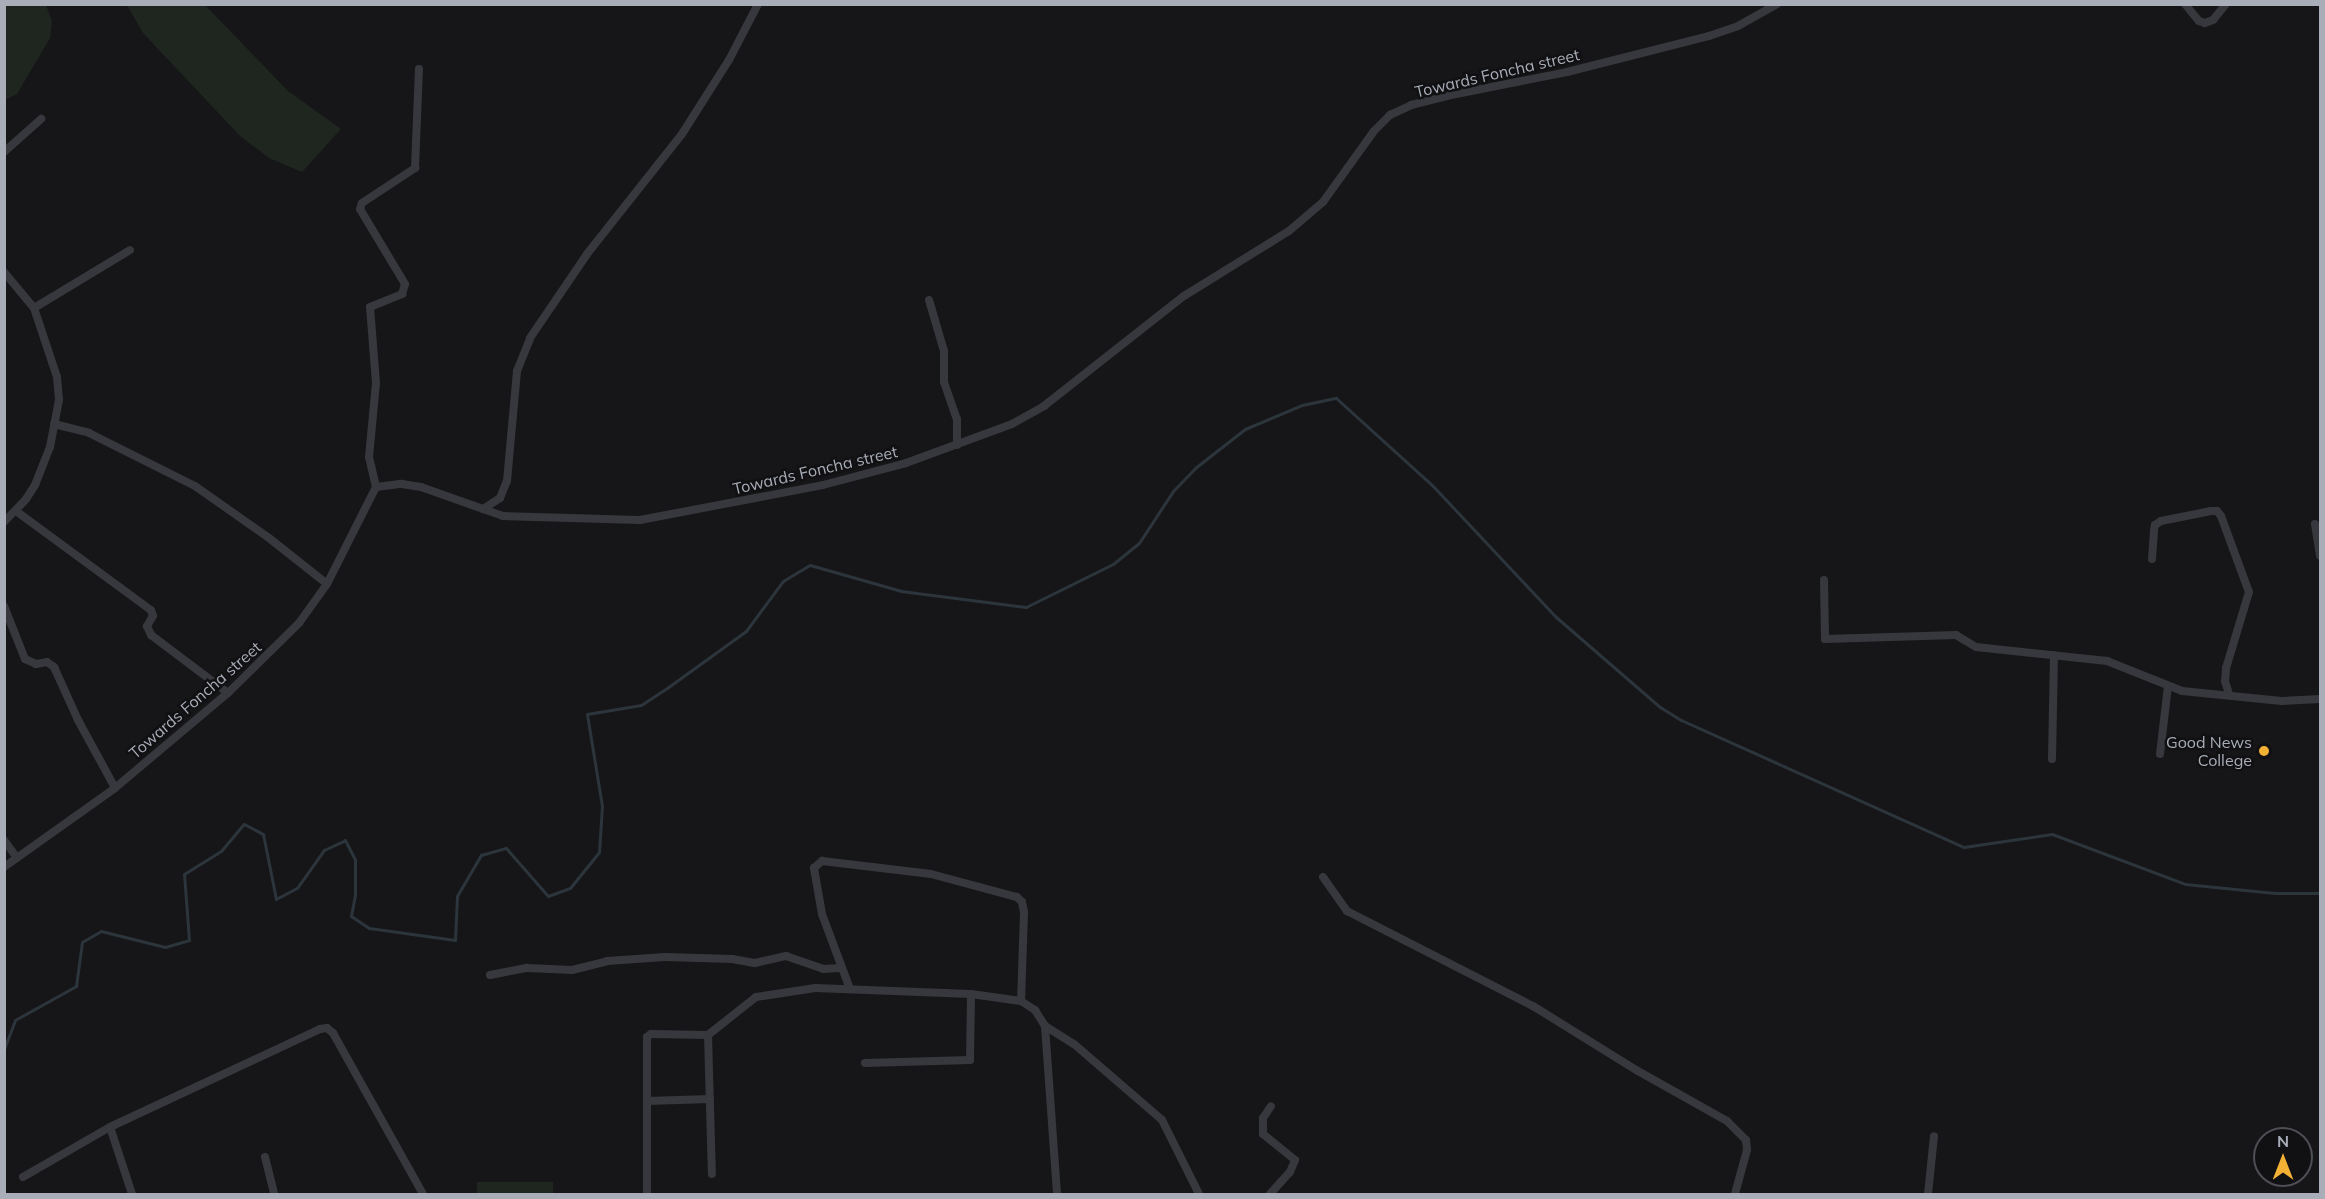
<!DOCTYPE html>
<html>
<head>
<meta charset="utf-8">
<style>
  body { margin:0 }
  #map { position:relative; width:2325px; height:1199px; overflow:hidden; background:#161618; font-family:Mulish,sans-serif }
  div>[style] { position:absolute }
  .green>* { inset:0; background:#1e261f; transform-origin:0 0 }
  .stream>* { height:3px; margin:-1.5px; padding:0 1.5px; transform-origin:1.5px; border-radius:1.5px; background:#2c353c }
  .minor>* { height:8px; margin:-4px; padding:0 4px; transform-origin:4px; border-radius:4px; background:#37383d }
  .dots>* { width:16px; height:16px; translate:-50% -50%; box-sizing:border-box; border:3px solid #111113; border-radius:50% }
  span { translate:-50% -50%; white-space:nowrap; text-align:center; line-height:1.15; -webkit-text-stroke:5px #111113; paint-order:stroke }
  .street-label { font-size:16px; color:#a8adb8 }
  .poi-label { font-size:16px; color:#a8adb8 }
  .right { translate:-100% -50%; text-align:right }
  .frame { position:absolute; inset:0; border:6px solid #a8adb8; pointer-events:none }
  .north { position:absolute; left:2253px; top:1127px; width:60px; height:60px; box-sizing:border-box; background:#111113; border:2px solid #4d4f55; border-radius:50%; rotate:0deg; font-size:16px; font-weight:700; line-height:24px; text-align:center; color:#a8adb8 }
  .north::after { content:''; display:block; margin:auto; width:21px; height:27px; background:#f2b134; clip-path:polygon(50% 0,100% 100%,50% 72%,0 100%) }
</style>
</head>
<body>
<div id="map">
  <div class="green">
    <i style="clip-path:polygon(5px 4px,46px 5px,52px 21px,50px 38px,17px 94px,5px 100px)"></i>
    <i style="clip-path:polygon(127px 5px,205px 5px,288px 91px,341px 129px,302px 172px,269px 158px,240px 136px,143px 33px)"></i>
    <i style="left:477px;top:1182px;width:76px;height:12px"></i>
  </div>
  <div class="stream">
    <i style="left:4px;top:1049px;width:31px;rotate:-69deg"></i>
    <i style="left:15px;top:1020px;width:70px;rotate:-29.1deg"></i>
    <i style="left:76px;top:986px;width:44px;rotate:-82.2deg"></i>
    <i style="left:82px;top:942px;width:22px;rotate:-30deg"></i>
    <i style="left:101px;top:931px;width:66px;rotate:14deg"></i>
    <i style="left:165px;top:947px;width:25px;rotate:-16deg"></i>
    <i style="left:189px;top:940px;width:66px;rotate:-94.3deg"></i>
    <i style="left:184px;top:874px;width:44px;rotate:-31.9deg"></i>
    <i style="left:221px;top:851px;width:35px;rotate:-50deg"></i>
    <i style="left:244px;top:824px;width:21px;rotate:28deg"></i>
    <i style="left:263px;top:834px;width:66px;rotate:78.7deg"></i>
    <i style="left:276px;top:899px;width:24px;rotate:-28deg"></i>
    <i style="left:297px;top:888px;width:47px;rotate:-54.6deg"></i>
    <i style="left:324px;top:850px;width:23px;rotate:-25deg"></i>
    <i style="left:345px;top:840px;width:22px;rotate:63deg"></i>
    <i style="left:355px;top:860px;width:35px;rotate:90deg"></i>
    <i style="left:355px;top:895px;width:21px;rotate:101deg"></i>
    <i style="left:351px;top:916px;width:22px;rotate:34deg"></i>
    <i style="left:369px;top:928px;width:87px;rotate:7.9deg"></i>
    <i style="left:455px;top:940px;width:44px;rotate:-87.4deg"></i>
    <i style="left:457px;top:896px;width:48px;rotate:-59.7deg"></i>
    <i style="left:481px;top:855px;width:26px;rotate:-16deg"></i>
    <i style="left:506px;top:848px;width:64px;rotate:48.8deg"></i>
    <i style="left:548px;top:896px;width:23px;rotate:-20deg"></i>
    <i style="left:570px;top:888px;width:46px;rotate:-51.1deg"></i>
    <i style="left:599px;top:852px;width:46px;rotate:-86.3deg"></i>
    <i style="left:602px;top:806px;width:93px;rotate:-99.3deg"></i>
    <i style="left:587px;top:714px;width:55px;rotate:-9.5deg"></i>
    <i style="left:641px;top:705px;width:31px;rotate:-33deg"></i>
    <i style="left:667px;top:688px;width:97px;rotate:-35.8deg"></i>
    <i style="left:746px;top:631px;width:62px;rotate:-53.5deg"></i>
    <i style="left:783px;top:581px;width:31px;rotate:-31deg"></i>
    <i style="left:810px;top:565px;width:95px;rotate:15.9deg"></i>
    <i style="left:901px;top:591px;width:126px;rotate:7.3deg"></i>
    <i style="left:1026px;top:607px;width:97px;rotate:-26.3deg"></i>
    <i style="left:1113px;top:564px;width:33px;rotate:-39deg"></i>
    <i style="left:1139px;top:543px;width:62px;rotate:-56.8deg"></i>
    <i style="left:1173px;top:491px;width:32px;rotate:-46deg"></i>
    <i style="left:1195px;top:468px;width:63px;rotate:-38deg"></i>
    <i style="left:1245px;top:429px;width:62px;rotate:-22.8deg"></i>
    <i style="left:1302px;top:405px;width:35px;rotate:-12deg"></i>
    <i style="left:1336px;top:398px;width:130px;rotate:42.2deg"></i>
    <i style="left:1432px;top:485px;width:181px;rotate:46.8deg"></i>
    <i style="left:1556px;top:617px;width:138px;rotate:40.9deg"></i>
    <i style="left:1660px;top:707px;width:25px;rotate:32deg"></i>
    <i style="left:1681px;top:720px;width:310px;rotate:24.2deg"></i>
    <i style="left:1964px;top:847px;width:89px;rotate:-8.4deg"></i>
    <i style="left:2052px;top:834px;width:142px;rotate:20.6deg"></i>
    <i style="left:2185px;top:884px;width:90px;rotate:5.7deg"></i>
    <i style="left:2275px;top:893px;width:45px"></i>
  </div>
  <div class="minor">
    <i style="left:2185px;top:4px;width:22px;rotate:51deg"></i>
    <i style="left:2199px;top:21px;width:6px;rotate:18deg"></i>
    <i style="left:2205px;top:23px;width:9px;rotate:-21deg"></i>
    <i style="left:2213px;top:20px;width:21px;rotate:-51deg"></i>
    <i style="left:4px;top:152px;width:50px;rotate:-41.7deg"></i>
    <i style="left:4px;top:272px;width:47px;rotate:50.2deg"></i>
    <i style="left:929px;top:300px;width:53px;rotate:73.6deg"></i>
    <i style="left:944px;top:351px;width:31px;rotate:90deg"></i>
    <i style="left:944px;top:382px;width:39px;rotate:71deg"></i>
    <i style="left:957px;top:419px;width:26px;rotate:90deg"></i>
    <i style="left:54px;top:424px;width:36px;rotate:14deg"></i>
    <i style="left:89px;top:433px;width:119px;rotate:26.6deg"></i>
    <i style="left:195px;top:486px;width:90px;rotate:35.1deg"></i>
    <i style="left:269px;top:538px;width:74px;rotate:38.4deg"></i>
    <i style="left:376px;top:487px;width:31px;rotate:-103deg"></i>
    <i style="left:369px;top:457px;width:74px;rotate:-84.6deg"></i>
    <i style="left:376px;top:383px;width:76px;rotate:-94.5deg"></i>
    <i style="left:370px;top:307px;width:35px;rotate:-22deg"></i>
    <i style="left:402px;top:294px;width:10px;rotate:-73deg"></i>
    <i style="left:405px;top:284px;width:87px;rotate:-121deg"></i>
    <i style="left:360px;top:209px;width:6px;rotate:-72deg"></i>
    <i style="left:362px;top:203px;width:64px;rotate:-33.4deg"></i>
    <i style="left:415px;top:168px;width:99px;rotate:-87.7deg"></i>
    <i style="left:483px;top:509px;width:20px;rotate:-33deg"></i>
    <i style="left:500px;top:498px;width:18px;rotate:-68deg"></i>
    <i style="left:507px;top:481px;width:110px;rotate:-84.8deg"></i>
    <i style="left:517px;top:371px;width:35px;rotate:-68deg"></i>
    <i style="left:530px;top:338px;width:102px;rotate:-55.8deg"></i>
    <i style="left:587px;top:254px;width:153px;rotate:-51.6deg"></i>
    <i style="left:682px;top:134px;width:88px;rotate:-57.6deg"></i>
    <i style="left:729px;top:60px;width:63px;rotate:-62.6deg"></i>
    <i style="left:16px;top:511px;width:167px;rotate:36.3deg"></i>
    <i style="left:151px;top:610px;width:6px;rotate:72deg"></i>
    <i style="left:153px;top:616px;width:12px;rotate:121deg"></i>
    <i style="left:147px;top:626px;width:10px;rotate:66deg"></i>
    <i style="left:151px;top:635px;width:96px;rotate:37deg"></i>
    <i style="left:4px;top:522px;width:32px;rotate:-46deg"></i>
    <i style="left:26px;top:499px;width:17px;rotate:-57deg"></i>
    <i style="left:35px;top:485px;width:41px;rotate:-68.5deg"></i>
    <i style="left:50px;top:447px;width:48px;rotate:-79.2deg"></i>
    <i style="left:59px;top:400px;width:23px;rotate:-95deg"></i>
    <i style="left:57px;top:377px;width:73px;rotate:-108.4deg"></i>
    <i style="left:34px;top:308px;width:112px;rotate:-31.1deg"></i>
    <i style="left:2315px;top:524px;width:32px;rotate:81deg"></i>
    <i style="left:2152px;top:559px;width:29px;rotate:-86deg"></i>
    <i style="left:2154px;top:530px;width:5px;rotate:-79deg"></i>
    <i style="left:2155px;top:525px;width:7px;rotate:-34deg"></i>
    <i style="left:2161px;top:521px;width:51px;rotate:-11.3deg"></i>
    <i style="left:2211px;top:511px;width:6px"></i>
    <i style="left:2217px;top:511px;width:6px;rotate:51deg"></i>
    <i style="left:2221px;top:516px;width:81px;rotate:69.8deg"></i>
    <i style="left:2249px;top:592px;width:79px;rotate:106.8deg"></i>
    <i style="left:2226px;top:668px;width:13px;rotate:94deg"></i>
    <i style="left:2225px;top:681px;width:14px;rotate:73deg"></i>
    <i style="left:1824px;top:580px;width:59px;rotate:89deg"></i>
    <i style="left:1825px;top:639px;width:131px;rotate:-1.7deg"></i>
    <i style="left:1956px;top:635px;width:23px;rotate:31deg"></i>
    <i style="left:1976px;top:647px;width:132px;rotate:6.1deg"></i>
    <i style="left:2107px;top:661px;width:81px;rotate:21.8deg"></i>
    <i style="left:2182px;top:691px;width:100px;rotate:5.7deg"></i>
    <i style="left:2282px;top:701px;width:38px;rotate:-3deg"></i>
    <i style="left:4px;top:606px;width:57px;rotate:68.4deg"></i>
    <i style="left:25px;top:659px;width:12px;rotate:24deg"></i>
    <i style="left:36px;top:664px;width:11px;rotate:-10deg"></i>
    <i style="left:47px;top:662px;width:9px;rotate:36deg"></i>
    <i style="left:54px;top:667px;width:58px;rotate:65.6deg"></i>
    <i style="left:78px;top:720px;width:77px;rotate:61.4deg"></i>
    <i style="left:2160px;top:754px;width:68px;rotate:-83.3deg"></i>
    <i style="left:2052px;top:759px;width:104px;rotate:-88.9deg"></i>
    <i style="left:4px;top:840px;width:22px;rotate:54deg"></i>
    <i style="left:4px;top:867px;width:136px;rotate:-35.4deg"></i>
    <i style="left:115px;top:788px;width:148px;rotate:-40.1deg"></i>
    <i style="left:228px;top:693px;width:100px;rotate:-44.6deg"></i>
    <i style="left:299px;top:623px;width:48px;rotate:-54.3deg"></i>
    <i style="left:327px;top:584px;width:109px;rotate:-63.2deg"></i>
    <i style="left:376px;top:487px;width:26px;rotate:-7deg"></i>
    <i style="left:402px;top:484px;width:19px;rotate:9deg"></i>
    <i style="left:421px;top:487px;width:87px;rotate:19.5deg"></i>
    <i style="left:503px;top:516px;width:137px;rotate:1.7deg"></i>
    <i style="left:640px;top:520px;width:186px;rotate:-10.8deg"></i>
    <i style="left:823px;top:485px;width:86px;rotate:-14.8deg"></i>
    <i style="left:906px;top:463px;width:113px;rotate:-20.2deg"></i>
    <i style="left:1012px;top:424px;width:37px;rotate:-29deg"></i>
    <i style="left:1044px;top:406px;width:178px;rotate:-38.2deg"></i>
    <i style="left:1184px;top:296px;width:123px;rotate:-31.8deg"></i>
    <i style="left:1289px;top:231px;width:45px;rotate:-40.5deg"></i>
    <i style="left:1323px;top:202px;width:87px;rotate:-54.3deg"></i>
    <i style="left:1374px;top:131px;width:23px;rotate:-45deg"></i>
    <i style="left:1390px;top:115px;width:23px;rotate:-25deg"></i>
    <i style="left:1411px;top:105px;width:41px;rotate:-14deg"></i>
    <i style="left:1451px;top:95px;width:118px;rotate:-11.2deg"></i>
    <i style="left:1567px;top:72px;width:146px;rotate:-14.2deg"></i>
    <i style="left:1709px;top:36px;width:31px;rotate:-19deg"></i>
    <i style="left:1738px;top:26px;width:45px;rotate:-29.4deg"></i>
    <i style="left:1323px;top:877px;width:42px;rotate:54.8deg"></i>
    <i style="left:1347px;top:911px;width:209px;rotate:27.1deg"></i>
    <i style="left:1533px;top:1006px;width:123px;rotate:31.8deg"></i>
    <i style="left:1638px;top:1071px;width:102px;rotate:29.3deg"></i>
    <i style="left:1727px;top:1121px;width:27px;rotate:45deg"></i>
    <i style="left:1746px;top:1140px;width:10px;rotate:84deg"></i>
    <i style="left:1747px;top:1150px;width:46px;rotate:105.3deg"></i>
    <i style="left:490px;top:975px;width:38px;rotate:-11deg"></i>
    <i style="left:527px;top:968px;width:45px;rotate:2.5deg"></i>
    <i style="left:572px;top:970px;width:36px;rotate:-14deg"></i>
    <i style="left:607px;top:961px;width:58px;rotate:-3.9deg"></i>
    <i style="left:665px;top:957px;width:67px;rotate:1.7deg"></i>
    <i style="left:732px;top:959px;width:23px;rotate:10deg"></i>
    <i style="left:755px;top:963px;width:32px;rotate:-13deg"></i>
    <i style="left:786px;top:956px;width:39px;rotate:19deg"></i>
    <i style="left:823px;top:969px;width:17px;rotate:-3deg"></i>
    <i style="left:850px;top:989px;width:80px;rotate:-110.5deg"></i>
    <i style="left:822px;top:914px;width:47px;rotate:-99.9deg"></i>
    <i style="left:814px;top:868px;width:11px;rotate:-41deg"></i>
    <i style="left:822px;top:861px;width:110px;rotate:6.8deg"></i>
    <i style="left:931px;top:874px;width:89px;rotate:15deg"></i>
    <i style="left:1017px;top:897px;width:7px;rotate:45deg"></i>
    <i style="left:1022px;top:902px;width:10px;rotate:79deg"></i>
    <i style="left:1024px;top:912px;width:89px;rotate:91.9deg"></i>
    <i style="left:1045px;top:1026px;width:34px;rotate:32deg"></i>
    <i style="left:1074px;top:1044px;width:116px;rotate:40.8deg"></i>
    <i style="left:1162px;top:1120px;width:83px;rotate:63.4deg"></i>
    <i style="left:708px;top:1035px;width:139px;rotate:88.4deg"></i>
    <i style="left:865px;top:1063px;width:105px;rotate:-1.6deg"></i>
    <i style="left:970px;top:1060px;width:66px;rotate:-89.1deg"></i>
    <i style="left:647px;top:1101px;width:63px;rotate:-1.8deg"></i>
    <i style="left:110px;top:1127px;width:71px;rotate:71.8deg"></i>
    <i style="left:265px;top:1157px;width:38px;rotate:76deg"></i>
    <i style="left:23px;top:1177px;width:100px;rotate:-29.9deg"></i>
    <i style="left:110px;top:1127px;width:232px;rotate:-25deg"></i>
    <i style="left:320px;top:1029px;width:7px;rotate:-8deg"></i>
    <i style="left:327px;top:1028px;width:8px;rotate:40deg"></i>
    <i style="left:333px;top:1033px;width:184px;rotate:60.8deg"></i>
    <i style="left:647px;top:1194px;width:157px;rotate:-90deg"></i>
    <i style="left:647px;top:1037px;width:5px;rotate:-37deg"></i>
    <i style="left:651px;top:1034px;width:57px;rotate:1deg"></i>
    <i style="left:708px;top:1035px;width:61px;rotate:-38.4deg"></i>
    <i style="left:756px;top:997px;width:60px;rotate:-8.7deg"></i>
    <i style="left:815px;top:988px;width:156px;rotate:2.2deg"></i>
    <i style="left:971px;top:994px;width:50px;rotate:8deg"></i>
    <i style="left:1021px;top:1001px;width:17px;rotate:33deg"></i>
    <i style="left:1035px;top:1010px;width:19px;rotate:58deg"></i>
    <i style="left:1045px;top:1026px;width:168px;rotate:85.9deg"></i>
    <i style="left:1270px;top:1194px;width:30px;rotate:-48deg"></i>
    <i style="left:1290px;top:1172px;width:13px;rotate:-67deg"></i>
    <i style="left:1295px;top:1160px;width:41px;rotate:-140.9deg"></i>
    <i style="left:1263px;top:1134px;width:16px;rotate:-90deg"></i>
    <i style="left:1263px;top:1118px;width:14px;rotate:-56deg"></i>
    <i style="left:1928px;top:1194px;width:58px;rotate:-84.1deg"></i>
  </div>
  <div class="dots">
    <i style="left:2264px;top:751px;background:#f2b134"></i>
  </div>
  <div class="street-label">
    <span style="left:1497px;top:73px;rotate:-13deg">Towards Foncha street</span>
    <span style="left:815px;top:470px;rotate:-13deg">Towards Foncha street</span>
    <span style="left:195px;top:700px;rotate:-41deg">Towards Foncha street</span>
  </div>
  <div class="poi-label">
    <span class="right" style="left:2252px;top:751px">Good News<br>College</span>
  </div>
  <div class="frame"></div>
  <div class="north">N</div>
</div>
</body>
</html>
